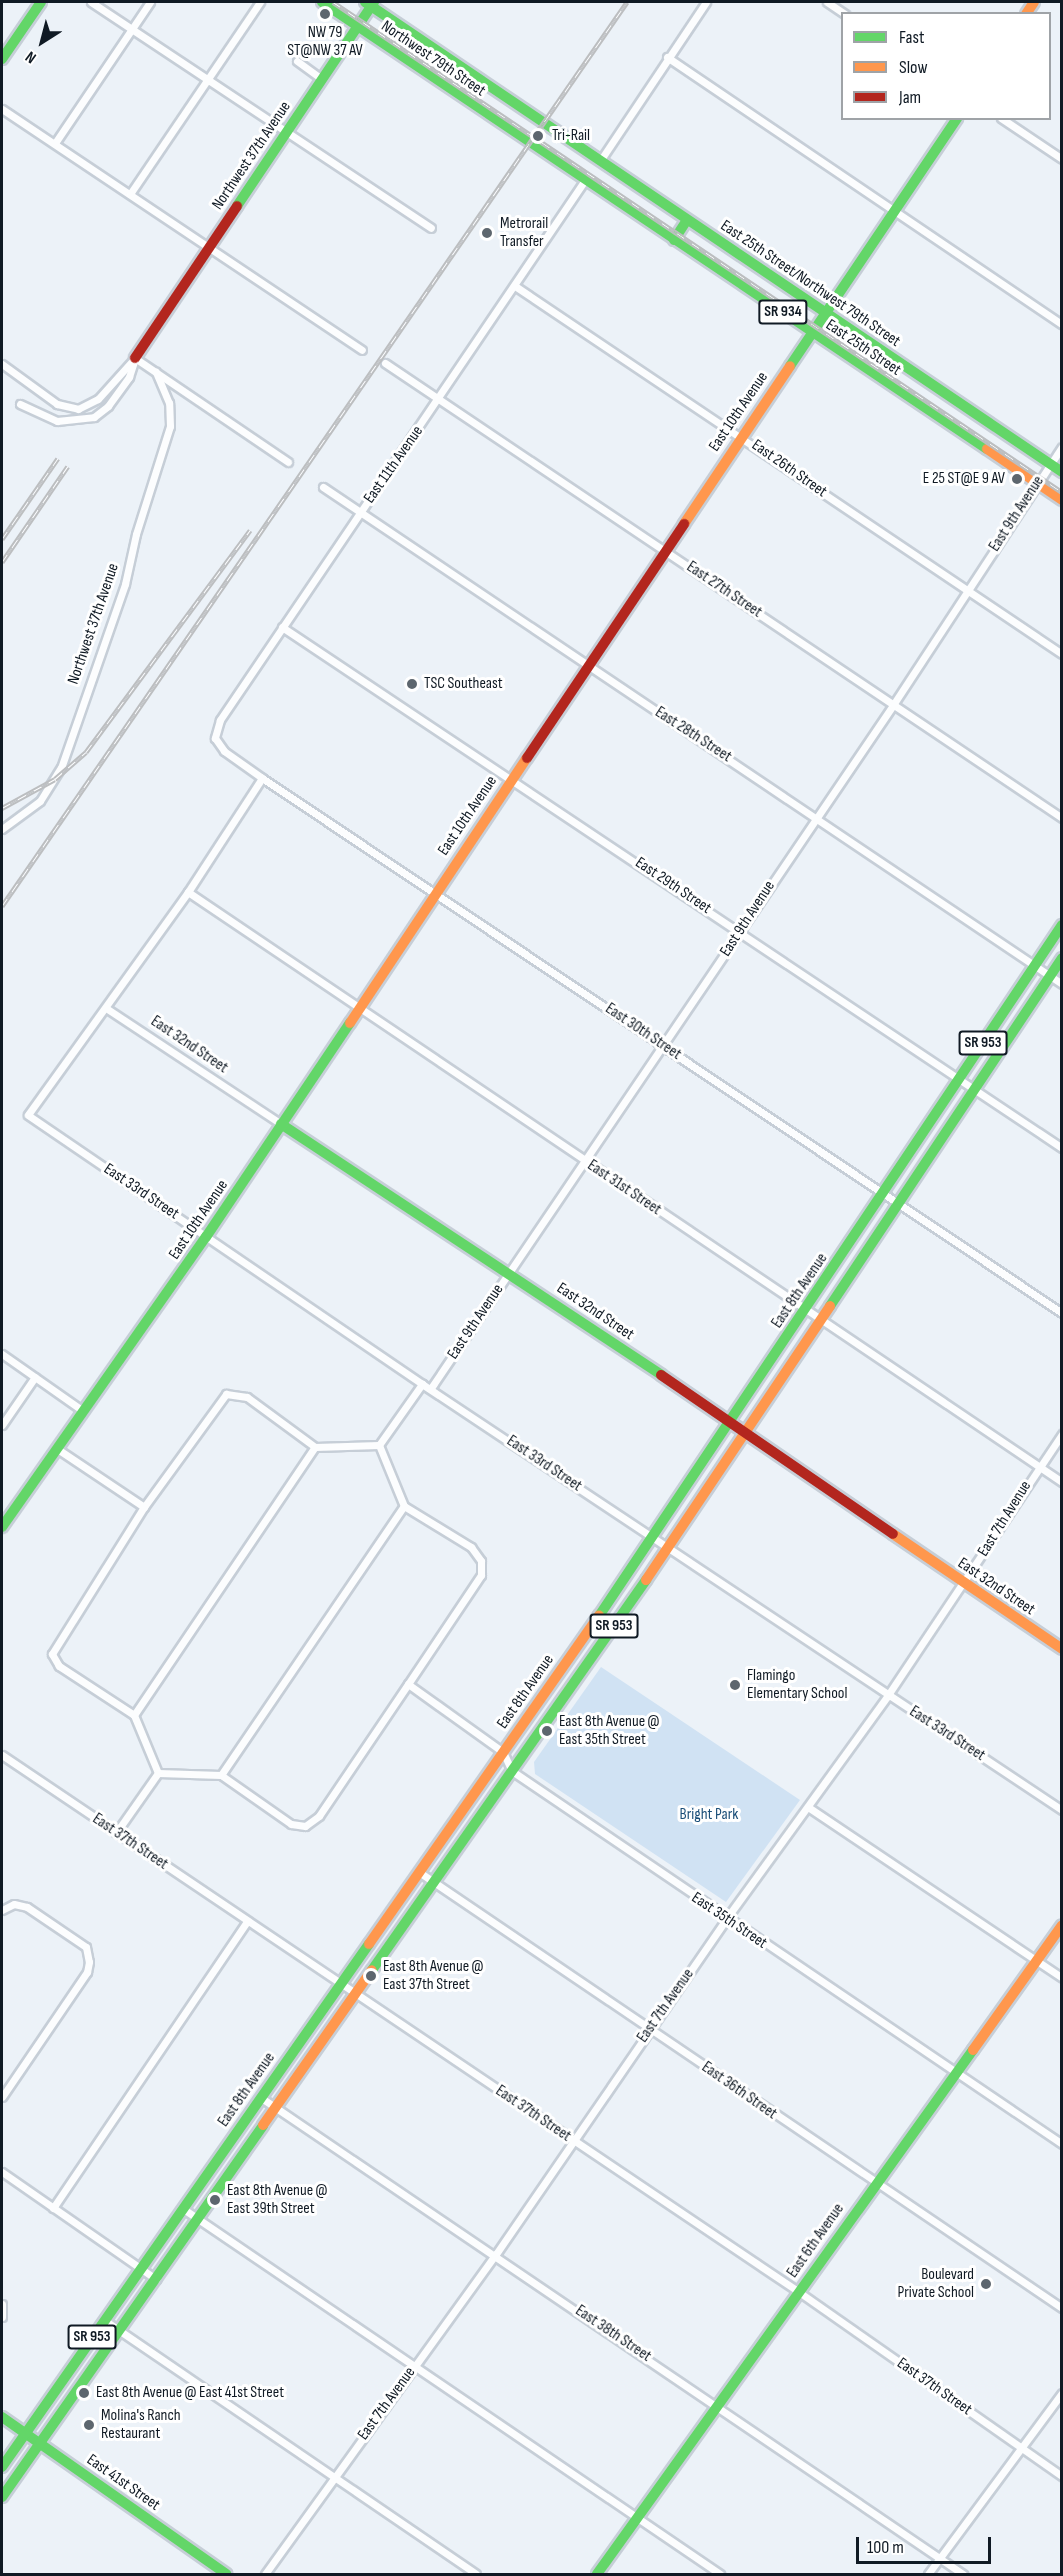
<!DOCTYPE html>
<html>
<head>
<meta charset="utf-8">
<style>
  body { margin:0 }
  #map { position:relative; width:1063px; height:2576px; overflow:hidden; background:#ecf2f8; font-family:"Sofia Sans Condensed",sans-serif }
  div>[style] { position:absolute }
  .green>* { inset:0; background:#d0e2f3 }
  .roads { filter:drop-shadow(2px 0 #c6ced7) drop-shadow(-2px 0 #c6ced7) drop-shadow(0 2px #c6ced7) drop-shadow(0 -2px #c6ced7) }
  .street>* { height:7px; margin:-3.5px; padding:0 3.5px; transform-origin:3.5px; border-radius:3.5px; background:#fcfdfe }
  .fast>* { height:10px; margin:-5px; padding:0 5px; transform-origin:5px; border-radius:5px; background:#63d668 }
  .slow>* { height:10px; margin:-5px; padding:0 5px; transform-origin:5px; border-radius:5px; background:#ff974d }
  .jam>* { height:10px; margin:-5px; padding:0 5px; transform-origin:5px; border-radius:5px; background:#b3261e }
  .rail>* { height:5px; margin-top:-2.5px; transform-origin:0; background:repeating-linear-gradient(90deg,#fff 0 9px,#bcbec0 0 18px); box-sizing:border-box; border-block:2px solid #bcbec0 }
  .dots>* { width:16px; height:16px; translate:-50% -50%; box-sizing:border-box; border:3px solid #fff; border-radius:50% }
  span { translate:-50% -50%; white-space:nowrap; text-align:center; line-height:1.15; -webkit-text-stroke:6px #fff; paint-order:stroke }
  .shield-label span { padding:2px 4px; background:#fff; border:2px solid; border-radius:4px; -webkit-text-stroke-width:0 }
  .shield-label { font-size:15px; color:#101a24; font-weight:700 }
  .poi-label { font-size:16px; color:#101a24 }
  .left { translate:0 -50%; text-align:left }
  .right { translate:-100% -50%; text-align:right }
  .street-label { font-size:16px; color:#101a24 }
  .park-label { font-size:16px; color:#1a4e78 }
  .frame { position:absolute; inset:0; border:3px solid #101a24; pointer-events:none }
  .legend { position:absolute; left:841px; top:12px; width:210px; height:108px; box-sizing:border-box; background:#fff; border:2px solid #9fa3a7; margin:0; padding:8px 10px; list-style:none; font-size:18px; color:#101a24 }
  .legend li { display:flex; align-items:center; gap:12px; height:30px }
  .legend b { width:30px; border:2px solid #9fa3a7 }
  .north { position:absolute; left:12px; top:12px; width:60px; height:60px; -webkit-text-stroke:4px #fff; paint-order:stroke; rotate:216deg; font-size:16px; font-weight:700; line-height:24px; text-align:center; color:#101a24 }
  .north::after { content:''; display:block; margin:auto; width:21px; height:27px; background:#101a24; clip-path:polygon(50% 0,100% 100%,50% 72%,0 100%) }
  .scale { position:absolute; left:856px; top:2537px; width:135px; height:27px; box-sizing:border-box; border:3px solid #101a24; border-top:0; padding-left:8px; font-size:18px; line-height:21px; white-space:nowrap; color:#101a24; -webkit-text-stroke:4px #fff; paint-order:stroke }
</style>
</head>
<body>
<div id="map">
  <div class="green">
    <i style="clip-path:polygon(601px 1667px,800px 1800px,726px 1902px,535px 1774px,534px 1762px)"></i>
  </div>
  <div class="roads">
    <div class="street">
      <i style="left:91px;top:2px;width:408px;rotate:33.6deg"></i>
      <i style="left:827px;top:2px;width:22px;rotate:34deg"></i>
      <i style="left:667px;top:57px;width:477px;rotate:34.1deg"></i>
      <i style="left:297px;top:61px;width:31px;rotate:36deg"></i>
      <i style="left:2px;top:109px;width:433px;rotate:33.8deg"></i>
      <i style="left:1001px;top:118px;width:73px;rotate:33.9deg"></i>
      <i style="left:55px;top:143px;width:170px;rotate:-56deg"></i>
      <i style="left:600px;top:161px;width:191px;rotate:-56.3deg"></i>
      <i style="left:585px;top:180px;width:652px;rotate:124.06deg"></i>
      <i style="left:220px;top:720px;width:19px;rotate:106deg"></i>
      <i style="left:215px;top:738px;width:16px;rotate:55deg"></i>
      <i style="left:224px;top:751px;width:47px;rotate:35.4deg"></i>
      <i style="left:262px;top:778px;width:962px;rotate:33.77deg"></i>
      <i style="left:130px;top:194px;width:232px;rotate:-55.9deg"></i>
      <i style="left:515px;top:286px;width:659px;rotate:33.93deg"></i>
      <i style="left:135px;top:358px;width:185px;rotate:34.2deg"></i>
      <i style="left:385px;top:363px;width:816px;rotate:33.9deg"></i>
      <i style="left:2px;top:364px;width:68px;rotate:36deg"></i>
      <i style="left:57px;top:404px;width:22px;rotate:13deg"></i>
      <i style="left:78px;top:409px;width:22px;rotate:-27deg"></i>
      <i style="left:98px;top:399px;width:55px;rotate:-47.9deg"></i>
      <i style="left:20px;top:404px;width:41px;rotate:24.7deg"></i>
      <i style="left:57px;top:421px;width:37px;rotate:-6deg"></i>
      <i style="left:94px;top:417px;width:18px;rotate:-38deg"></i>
      <i style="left:108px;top:406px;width:36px;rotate:-54deg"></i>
      <i style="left:129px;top:377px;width:20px;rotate:-72deg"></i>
      <i style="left:323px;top:487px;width:891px;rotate:33.92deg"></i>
      <i style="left:282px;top:627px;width:938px;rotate:33.74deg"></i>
      <i style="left:262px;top:778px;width:136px;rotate:123deg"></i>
      <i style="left:188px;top:892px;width:274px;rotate:125.7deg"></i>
      <i style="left:28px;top:1115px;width:477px;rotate:34.3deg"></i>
      <i style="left:422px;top:1384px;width:769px;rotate:33.65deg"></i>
      <i style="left:2px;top:829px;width:47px;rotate:-36.4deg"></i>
      <i style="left:40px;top:801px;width:39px;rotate:-58deg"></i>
      <i style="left:61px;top:768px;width:195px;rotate:-70.8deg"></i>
      <i style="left:125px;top:584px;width:51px;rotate:-77.6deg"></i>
      <i style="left:136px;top:534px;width:113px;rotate:-72.5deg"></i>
      <i style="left:170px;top:426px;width:23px;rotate:-92deg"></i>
      <i style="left:169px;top:403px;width:34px;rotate:-113deg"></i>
      <i style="left:188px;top:892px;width:1055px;rotate:34.02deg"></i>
      <i style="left:106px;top:1008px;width:210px;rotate:33.5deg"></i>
      <i style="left:2px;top:1354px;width:99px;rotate:35.1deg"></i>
      <i style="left:431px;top:1388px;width:825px;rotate:-55.92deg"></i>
      <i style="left:893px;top:705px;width:308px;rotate:-56.8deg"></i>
      <i style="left:226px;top:1394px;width:21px;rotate:8deg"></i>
      <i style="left:247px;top:1397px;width:84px;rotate:36.3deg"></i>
      <i style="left:315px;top:1447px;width:64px;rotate:-1.8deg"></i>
      <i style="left:379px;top:1445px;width:66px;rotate:67.7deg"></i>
      <i style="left:404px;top:1506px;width:79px;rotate:31.5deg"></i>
      <i style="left:471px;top:1547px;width:17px;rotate:54deg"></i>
      <i style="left:481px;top:1561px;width:14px;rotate:90deg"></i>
      <i style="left:481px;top:1575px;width:131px;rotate:123.8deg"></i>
      <i style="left:408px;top:1684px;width:159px;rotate:124deg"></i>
      <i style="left:319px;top:1816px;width:17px;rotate:144deg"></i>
      <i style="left:305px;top:1826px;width:14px;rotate:-172deg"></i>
      <i style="left:291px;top:1824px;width:85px;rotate:-145deg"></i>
      <i style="left:221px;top:1775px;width:63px;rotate:-178.2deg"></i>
      <i style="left:158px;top:1773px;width:63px;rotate:-112.5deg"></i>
      <i style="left:134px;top:1715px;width:90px;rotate:-146.8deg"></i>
      <i style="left:59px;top:1666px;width:14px;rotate:-120deg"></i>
      <i style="left:52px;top:1654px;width:173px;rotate:-58deg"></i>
      <i style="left:144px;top:1507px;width:140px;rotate:-54deg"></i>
      <i style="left:2px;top:1425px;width:58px;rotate:-55.5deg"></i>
      <i style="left:379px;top:1445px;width:75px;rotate:-54.8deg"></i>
      <i style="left:56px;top:1448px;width:106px;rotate:33.8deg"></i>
      <i style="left:408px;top:1684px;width:117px;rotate:35.6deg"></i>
      <i style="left:503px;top:1752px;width:21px;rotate:65deg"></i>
      <i style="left:512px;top:1771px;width:665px;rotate:34.14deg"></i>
      <i style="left:134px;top:1715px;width:323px;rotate:-56deg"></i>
      <i style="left:2px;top:1755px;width:961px;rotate:33.97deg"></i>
      <i style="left:799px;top:2292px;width:321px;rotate:35deg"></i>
      <i style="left:221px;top:1775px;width:325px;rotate:-55.8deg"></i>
      <i style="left:808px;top:1807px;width:306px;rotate:33.9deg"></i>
      <i style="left:116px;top:1833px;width:73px;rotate:-55deg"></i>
      <i style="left:419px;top:1872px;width:777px;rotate:34.14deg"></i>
      <i style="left:2px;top:1910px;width:13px;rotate:-27deg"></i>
      <i style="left:14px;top:1904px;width:13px;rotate:13deg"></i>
      <i style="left:27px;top:1907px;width:71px;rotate:34.1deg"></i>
      <i style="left:86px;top:1947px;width:15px;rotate:79deg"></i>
      <i style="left:89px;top:1962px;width:10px;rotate:101deg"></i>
      <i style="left:87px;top:1972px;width:151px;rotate:124.2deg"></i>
      <i style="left:260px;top:2097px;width:850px;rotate:34.16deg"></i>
      <i style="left:2px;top:2172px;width:188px;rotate:34.8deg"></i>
      <i style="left:53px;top:2208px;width:346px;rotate:-55.9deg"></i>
      <i style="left:182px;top:2208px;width:651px;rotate:34.23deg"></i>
      <i style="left:2px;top:2304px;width:13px;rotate:90deg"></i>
      <i style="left:104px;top:2320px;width:450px;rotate:34.3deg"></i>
      <i style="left:265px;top:2574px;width:395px;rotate:-54.2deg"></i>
      <i style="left:496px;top:2254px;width:406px;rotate:-55.5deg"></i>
      <i style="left:726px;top:1919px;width:276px;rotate:-54.1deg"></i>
      <i style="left:888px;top:1695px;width:314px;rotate:-56.3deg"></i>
      <i style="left:928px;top:2574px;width:225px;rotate:-53.5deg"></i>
    </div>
    <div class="fast">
      <i style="left:322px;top:2px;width:801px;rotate:33.91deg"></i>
      <i style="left:365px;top:2px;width:841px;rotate:33.99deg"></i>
      <i style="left:2px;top:59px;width:69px;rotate:-55.6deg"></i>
      <i style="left:237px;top:206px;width:246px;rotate:-56.1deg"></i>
      <i style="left:674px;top:240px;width:24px;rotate:-57deg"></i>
      <i style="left:790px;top:366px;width:299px;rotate:-56deg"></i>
      <i style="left:281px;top:1124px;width:455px;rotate:33.4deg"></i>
      <i style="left:830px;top:1306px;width:418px;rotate:-56.3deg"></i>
      <i style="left:2px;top:1527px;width:355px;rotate:-54.9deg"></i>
      <i style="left:206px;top:1237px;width:258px;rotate:-56.1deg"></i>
      <i style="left:599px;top:1616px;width:832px;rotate:-56.18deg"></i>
      <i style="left:372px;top:1970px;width:477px;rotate:-54.9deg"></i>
      <i style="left:2px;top:2417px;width:274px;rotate:35deg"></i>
      <i style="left:2px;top:2467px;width:639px;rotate:-54.94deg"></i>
      <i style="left:2px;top:2497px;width:454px;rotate:-54.9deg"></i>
      <i style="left:597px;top:2574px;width:645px;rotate:-54.34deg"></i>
    </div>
    <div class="slow">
      <i style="left:1026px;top:14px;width:14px;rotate:-56deg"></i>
      <i style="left:987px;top:449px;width:91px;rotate:34.2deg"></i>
      <i style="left:684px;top:524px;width:190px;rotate:-56.1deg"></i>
      <i style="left:350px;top:1023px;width:319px;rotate:-56.3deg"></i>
      <i style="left:893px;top:1534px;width:204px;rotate:34.2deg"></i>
      <i style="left:646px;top:1580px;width:330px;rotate:-56.1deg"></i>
      <i style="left:369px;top:1944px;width:401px;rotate:-55deg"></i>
      <i style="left:973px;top:2050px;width:153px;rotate:-54.5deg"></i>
      <i style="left:263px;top:2125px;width:189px;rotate:-54.9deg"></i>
    </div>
    <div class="jam">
      <i style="left:135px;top:358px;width:183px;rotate:-56.1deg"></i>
      <i style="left:527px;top:758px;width:282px;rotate:-56.1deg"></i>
      <i style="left:661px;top:1375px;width:281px;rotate:34.4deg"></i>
    </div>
  </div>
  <div class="rail">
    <i style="left:333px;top:2px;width:878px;rotate:33.91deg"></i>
    <i style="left:2px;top:539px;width:98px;rotate:-55.3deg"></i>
    <i style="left:2px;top:562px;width:116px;rotate:-55.5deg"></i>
    <i style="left:2px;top:808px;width:60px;rotate:-28.7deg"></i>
    <i style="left:55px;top:779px;width:41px;rotate:-41.1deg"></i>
    <i style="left:86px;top:752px;width:276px;rotate:-53.5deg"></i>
    <i style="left:2px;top:906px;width:1099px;rotate:-55.34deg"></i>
  </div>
  <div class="dots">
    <i style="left:325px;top:14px;background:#5d666e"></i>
    <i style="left:538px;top:136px;background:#5d666e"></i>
    <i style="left:487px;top:233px;background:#5d666e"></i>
    <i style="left:1017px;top:479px;background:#5d666e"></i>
    <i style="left:412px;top:684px;background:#5d666e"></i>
    <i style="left:735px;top:1685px;background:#5d666e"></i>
    <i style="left:547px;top:1731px;background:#5d666e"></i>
    <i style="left:371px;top:1976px;background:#5d666e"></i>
    <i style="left:215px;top:2200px;background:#5d666e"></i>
    <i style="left:986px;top:2284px;background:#5d666e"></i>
    <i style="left:84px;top:2393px;background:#5d666e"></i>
    <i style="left:89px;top:2425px;background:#5d666e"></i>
  </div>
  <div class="shield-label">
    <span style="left:783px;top:312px">SR 934</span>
    <span style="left:983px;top:1043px">SR 953</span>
    <span style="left:614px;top:1626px">SR 953</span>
    <span style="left:92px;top:2337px">SR 953</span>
  </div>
  <div class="poi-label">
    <span style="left:325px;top:42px">NW 79<br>ST@NW 37 AV</span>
    <span class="left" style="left:552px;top:136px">Tri-Rail</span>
    <span class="left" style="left:500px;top:233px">Metrorail<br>Transfer</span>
    <span class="right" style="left:1005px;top:479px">E 25 ST@E 9 AV</span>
    <span class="left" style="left:424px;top:684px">TSC Southeast</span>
    <span class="left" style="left:747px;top:1685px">Flamingo<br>Elementary School</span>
    <span class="left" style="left:559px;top:1731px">East 8th Avenue @<br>East 35th Street</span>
    <span class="left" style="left:383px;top:1976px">East 8th Avenue @<br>East 37th Street</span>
    <span class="left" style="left:227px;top:2200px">East 8th Avenue @<br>East 39th Street</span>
    <span class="right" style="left:974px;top:2284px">Boulevard<br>Private School</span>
    <span class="left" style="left:96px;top:2393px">East 8th Avenue @ East 41st Street</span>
    <span class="left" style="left:101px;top:2425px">Molina's Ranch<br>Restaurant</span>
  </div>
  <div class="street-label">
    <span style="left:433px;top:59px;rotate:34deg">Northwest 79th Street</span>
    <span style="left:252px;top:156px;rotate:-56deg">Northwest 37th Avenue</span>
    <span style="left:810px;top:284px;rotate:34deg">East 25th Street/Northwest 79th Street</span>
    <span style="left:863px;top:348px;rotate:34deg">East 25th Street</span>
    <span style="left:739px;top:412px;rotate:-56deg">East 10th Avenue</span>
    <span style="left:394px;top:465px;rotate:-55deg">East 11th Avenue</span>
    <span style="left:789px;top:469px;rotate:35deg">East 26th Street</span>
    <span style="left:1017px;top:514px;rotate:-57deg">East 9th Avenue</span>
    <span style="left:724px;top:590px;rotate:34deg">East 27th Street</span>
    <span style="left:94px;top:624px;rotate:-71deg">Northwest 37th Avenue</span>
    <span style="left:693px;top:735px;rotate:33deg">East 28th Street</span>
    <span style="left:468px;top:816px;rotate:-56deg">East 10th Avenue</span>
    <span style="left:673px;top:886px;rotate:34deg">East 29th Street</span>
    <span style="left:748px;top:919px;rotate:-57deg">East 9th Avenue</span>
    <span style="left:643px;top:1032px;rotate:34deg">East 30th Street</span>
    <span style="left:189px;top:1045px;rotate:34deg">East 32nd Street</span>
    <span style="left:624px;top:1188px;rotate:34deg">East 31st Street</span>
    <span style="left:141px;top:1192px;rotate:34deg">East 33rd Street</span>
    <span style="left:199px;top:1220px;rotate:-56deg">East 10th Avenue</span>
    <span style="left:800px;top:1291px;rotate:-56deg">East 8th Avenue</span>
    <span style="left:595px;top:1312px;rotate:34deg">East 32nd Street</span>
    <span style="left:476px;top:1322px;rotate:-56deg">East 9th Avenue</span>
    <span style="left:544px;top:1464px;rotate:34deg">East 33rd Street</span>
    <span style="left:1005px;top:1519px;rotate:-58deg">East 7th Avenue</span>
    <span style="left:996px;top:1587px;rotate:34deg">East 32nd Street</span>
    <span style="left:526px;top:1692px;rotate:-55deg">East 8th Avenue</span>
    <span style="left:947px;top:1734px;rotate:33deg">East 33rd Street</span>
    <span style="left:130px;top:1842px;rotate:34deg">East 37th Street</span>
    <span style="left:729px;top:1921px;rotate:34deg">East 35th Street</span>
    <span style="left:666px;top:2006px;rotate:-55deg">East 7th Avenue</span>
    <span style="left:247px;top:2090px;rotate:-55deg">East 8th Avenue</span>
    <span style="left:739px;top:2091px;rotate:35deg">East 36th Street</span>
    <span style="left:533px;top:2114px;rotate:34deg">East 37th Street</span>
    <span style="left:816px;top:2241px;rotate:-55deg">East 6th Avenue</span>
    <span style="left:613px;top:2334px;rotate:34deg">East 38th Street</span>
    <span style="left:934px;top:2387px;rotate:35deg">East 37th Street</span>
    <span style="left:387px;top:2404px;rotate:-54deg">East 7th Avenue</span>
    <span style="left:123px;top:2483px;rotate:35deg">East 41st Street</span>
  </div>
  <div class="park-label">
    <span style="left:709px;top:1815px">Bright Park</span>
  </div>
  <div class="frame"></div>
  <ul class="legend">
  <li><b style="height:8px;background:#63d668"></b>Fast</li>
  <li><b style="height:8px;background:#ff974d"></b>Slow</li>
  <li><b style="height:8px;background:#b3261e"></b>Jam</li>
  </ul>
  <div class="north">N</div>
  <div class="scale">100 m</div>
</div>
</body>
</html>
